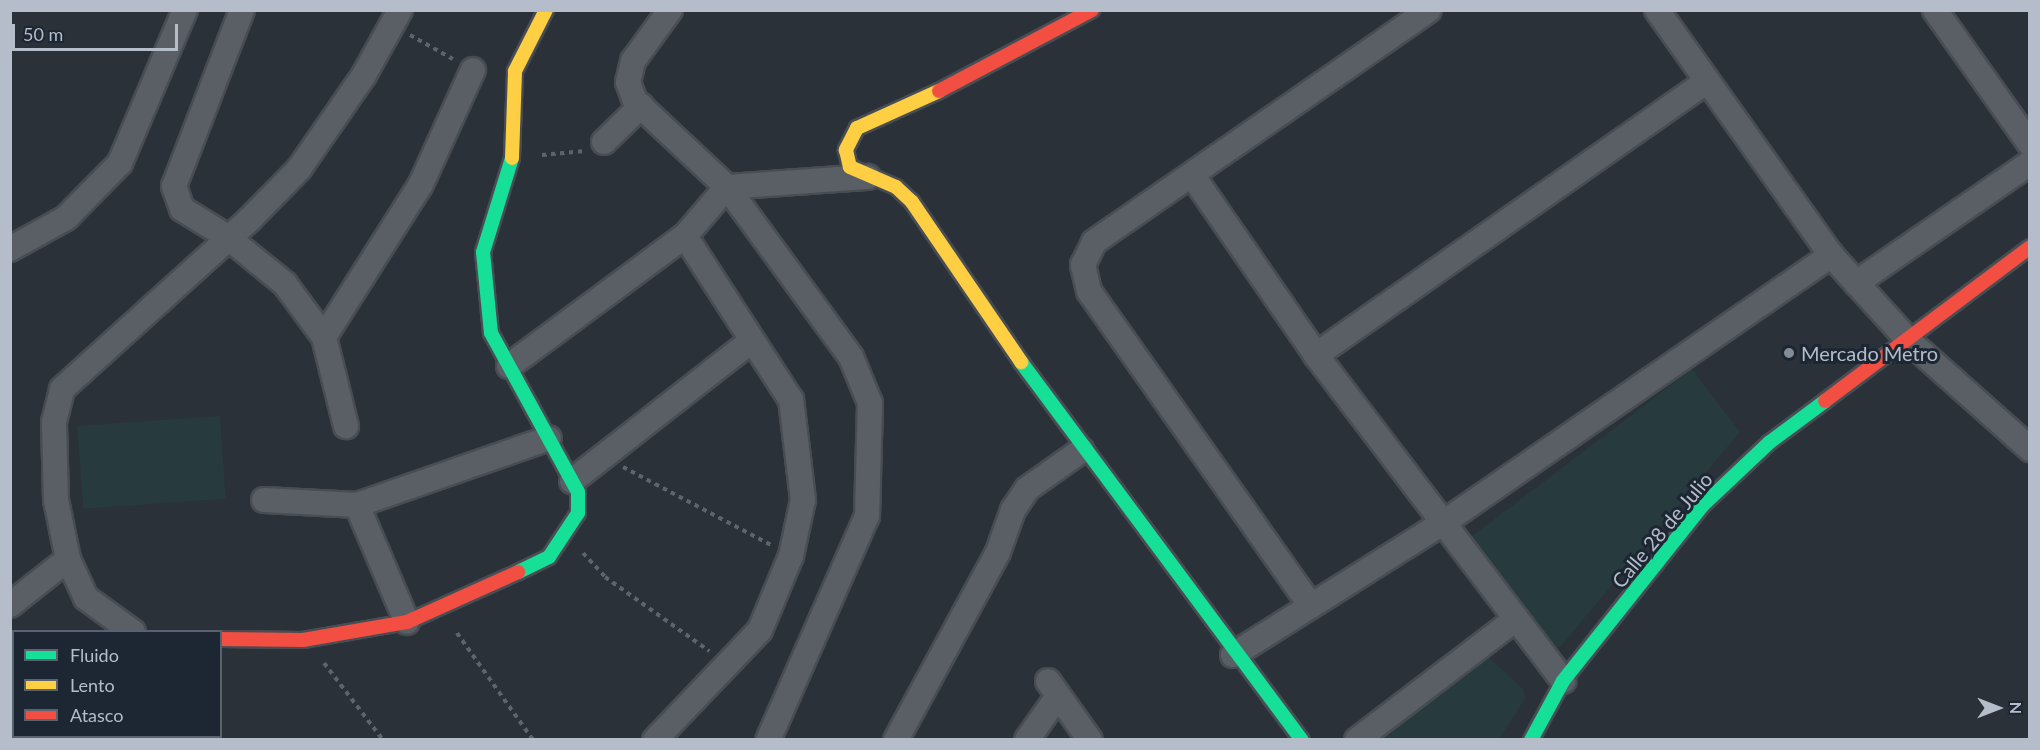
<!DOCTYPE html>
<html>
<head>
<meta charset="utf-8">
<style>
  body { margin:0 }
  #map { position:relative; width:2040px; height:750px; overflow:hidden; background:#2a3138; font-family:Lato,sans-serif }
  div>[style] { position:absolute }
  .green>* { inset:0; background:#273b3e; transform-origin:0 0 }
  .path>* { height:4px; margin-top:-2px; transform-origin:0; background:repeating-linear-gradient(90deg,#5d646a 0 4.5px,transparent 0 9px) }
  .roads { filter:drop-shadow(2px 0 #484d53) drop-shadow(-2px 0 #484d53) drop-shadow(0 2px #484d53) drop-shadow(0 -2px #484d53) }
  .street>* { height:24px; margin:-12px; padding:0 12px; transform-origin:12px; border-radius:12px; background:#5a5f66 }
  .fast>* { height:14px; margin:-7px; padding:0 7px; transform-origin:7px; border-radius:7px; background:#16e098 }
  .slow>* { height:14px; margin:-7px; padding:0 7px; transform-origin:7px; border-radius:7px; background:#ffcf43 }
  .jam>* { height:14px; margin:-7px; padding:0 7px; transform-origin:7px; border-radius:7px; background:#f24e42 }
  .dots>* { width:16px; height:16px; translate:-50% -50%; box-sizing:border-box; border:3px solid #1d2733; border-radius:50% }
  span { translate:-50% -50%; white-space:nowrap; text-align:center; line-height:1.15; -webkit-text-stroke:6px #1d2733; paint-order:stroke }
  .poi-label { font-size:20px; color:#b4bdc9 }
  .left { translate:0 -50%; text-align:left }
  .street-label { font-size:20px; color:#b4bdc9 }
  .frame { position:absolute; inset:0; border:12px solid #b4bdc9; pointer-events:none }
  .legend { position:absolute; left:12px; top:630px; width:210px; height:108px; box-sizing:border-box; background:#1d2733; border:2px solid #59636f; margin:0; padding:8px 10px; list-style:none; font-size:18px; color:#b4bdc9 }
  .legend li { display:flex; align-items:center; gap:12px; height:30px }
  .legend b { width:30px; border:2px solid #59636f }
  .north { position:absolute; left:1968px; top:678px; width:60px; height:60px; -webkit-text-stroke:4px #1d2733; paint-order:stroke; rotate:90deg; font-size:16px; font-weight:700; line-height:24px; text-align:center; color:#b4bdc9 }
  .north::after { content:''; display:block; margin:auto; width:21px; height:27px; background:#b4bdc9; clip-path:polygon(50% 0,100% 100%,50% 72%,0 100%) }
  .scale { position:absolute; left:12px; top:24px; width:166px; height:27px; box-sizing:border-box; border:3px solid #b4bdc9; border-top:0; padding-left:8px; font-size:18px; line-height:21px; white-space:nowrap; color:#b4bdc9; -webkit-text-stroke:4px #1d2733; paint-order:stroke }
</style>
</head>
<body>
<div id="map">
  <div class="green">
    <i style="clip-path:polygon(1692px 369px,1740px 432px,1561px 646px,1553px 649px,1467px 540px)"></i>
    <i style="left:220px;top:416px;width:83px;height:143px;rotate:86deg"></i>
    <i style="clip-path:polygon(1485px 654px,1523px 689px,1525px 699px,1499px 739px,1376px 740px)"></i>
  </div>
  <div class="path">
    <i style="left:410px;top:35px;width:49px;rotate:29.2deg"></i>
    <i style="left:542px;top:155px;width:43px;rotate:-5.3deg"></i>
    <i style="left:623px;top:467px;width:167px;rotate:27.8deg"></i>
    <i style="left:583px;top:553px;width:33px;rotate:47deg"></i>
    <i style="left:605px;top:577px;width:128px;rotate:35.4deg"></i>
    <i style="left:457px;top:633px;width:131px;rotate:54.6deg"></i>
    <i style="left:324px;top:663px;width:97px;rotate:52.5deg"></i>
    <i style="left:59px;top:736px;width:4px;rotate:76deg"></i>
    <i style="left:201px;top:736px;width:4px;rotate:90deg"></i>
  </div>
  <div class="roads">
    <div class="street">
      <i style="left:242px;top:10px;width:189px;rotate:111.1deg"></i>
      <i style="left:174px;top:186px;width:24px;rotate:71deg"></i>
      <i style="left:182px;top:209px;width:52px;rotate:31.5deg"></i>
      <i style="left:226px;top:236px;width:76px;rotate:39.1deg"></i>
      <i style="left:285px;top:284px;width:66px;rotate:53.7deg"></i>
      <i style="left:324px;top:337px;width:92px;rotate:76.1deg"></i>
      <i style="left:670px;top:10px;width:63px;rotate:126deg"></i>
      <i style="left:633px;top:61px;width:22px;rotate:103deg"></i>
      <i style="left:628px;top:82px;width:20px;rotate:70deg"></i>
      <i style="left:635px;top:101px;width:126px;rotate:43.1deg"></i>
      <i style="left:727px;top:187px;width:210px;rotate:53.9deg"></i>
      <i style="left:851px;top:357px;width:50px;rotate:67.6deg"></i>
      <i style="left:870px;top:403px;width:113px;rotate:91.5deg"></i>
      <i style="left:867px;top:516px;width:245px;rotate:113.8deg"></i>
      <i style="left:1657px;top:10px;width:301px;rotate:54.6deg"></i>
      <i style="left:1831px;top:255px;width:118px;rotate:47.8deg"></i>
      <i style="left:1910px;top:342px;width:161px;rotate:41.7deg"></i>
      <i style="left:1935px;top:10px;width:164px;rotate:54.7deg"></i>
      <i style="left:604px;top:142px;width:52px;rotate:-44.2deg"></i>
      <i style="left:1192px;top:175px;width:219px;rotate:55.4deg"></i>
      <i style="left:1316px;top:355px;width:409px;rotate:52.8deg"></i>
      <i style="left:10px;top:249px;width:64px;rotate:-29deg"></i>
      <i style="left:66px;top:218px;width:77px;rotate:-45.5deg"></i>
      <i style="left:120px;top:163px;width:166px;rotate:-67deg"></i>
      <i style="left:1856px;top:283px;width:211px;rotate:-34.6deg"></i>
      <i style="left:324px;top:337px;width:181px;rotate:-57.6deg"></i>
      <i style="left:421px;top:184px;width:125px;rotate:-65.5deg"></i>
      <i style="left:1316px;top:355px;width:474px;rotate:-35deg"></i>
      <i style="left:509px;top:366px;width:219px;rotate:-36.5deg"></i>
      <i style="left:572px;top:481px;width:227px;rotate:-38deg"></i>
      <i style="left:264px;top:500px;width:93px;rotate:3.1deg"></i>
      <i style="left:357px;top:505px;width:203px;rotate:-19.2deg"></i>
      <i style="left:357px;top:505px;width:127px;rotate:66.9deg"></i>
      <i style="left:10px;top:605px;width:74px;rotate:-38.4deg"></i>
      <i style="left:1311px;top:606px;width:385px;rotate:-125.2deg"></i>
      <i style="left:1089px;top:291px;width:27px;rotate:-103deg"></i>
      <i style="left:1083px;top:265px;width:25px;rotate:-64deg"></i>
      <i style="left:1094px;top:242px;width:407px;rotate:-34.7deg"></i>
      <i style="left:133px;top:632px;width:58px;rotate:-144.1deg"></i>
      <i style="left:86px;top:598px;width:43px;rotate:-114.8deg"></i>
      <i style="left:68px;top:559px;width:60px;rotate:-101.5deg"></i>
      <i style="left:56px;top:500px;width:78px;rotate:-91.5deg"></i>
      <i style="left:54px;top:422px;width:34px;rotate:-76deg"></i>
      <i style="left:62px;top:389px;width:251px;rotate:-42.1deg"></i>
      <i style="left:248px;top:221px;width:73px;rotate:-45.6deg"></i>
      <i style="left:299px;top:169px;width:114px;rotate:-55.3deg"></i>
      <i style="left:364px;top:75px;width:74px;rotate:-61deg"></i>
      <i style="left:1233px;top:655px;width:248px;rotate:-32.2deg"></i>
      <i style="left:1443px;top:523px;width:472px;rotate:-34.6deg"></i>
      <i style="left:1048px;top:681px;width:72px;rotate:54.6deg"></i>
      <i style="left:655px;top:740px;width:152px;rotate:-46.3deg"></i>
      <i style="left:760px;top:630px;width:80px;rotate:-67.3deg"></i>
      <i style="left:791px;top:556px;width:57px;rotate:-77.9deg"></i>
      <i style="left:803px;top:500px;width:101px;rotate:-96.8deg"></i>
      <i style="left:791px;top:400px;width:195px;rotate:-122.9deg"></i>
      <i style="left:685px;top:236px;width:65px;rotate:-49.4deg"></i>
      <i style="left:727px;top:187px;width:141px;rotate:-4.1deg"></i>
      <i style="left:896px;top:740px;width:214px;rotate:-61.5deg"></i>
      <i style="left:998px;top:552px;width:45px;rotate:-70.3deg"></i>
      <i style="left:1013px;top:510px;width:25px;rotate:-56deg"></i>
      <i style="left:1027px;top:489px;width:67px;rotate:-35.3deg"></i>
      <i style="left:1027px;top:740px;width:54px;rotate:-54.8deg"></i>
      <i style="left:1357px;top:740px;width:200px;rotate:-37.3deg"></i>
    </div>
    <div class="fast">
      <i style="left:512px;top:158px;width:98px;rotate:107.1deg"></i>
      <i style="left:483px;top:252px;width:81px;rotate:84.4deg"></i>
      <i style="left:491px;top:333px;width:181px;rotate:61.3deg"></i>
      <i style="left:578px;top:492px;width:21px;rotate:90deg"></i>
      <i style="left:578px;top:513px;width:53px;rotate:123.4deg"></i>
      <i style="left:549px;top:557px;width:34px;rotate:154deg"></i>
      <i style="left:1021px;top:362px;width:471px;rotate:53.4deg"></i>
      <i style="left:1531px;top:740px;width:67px;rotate:-61.5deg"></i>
      <i style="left:1563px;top:681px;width:223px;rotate:-51.5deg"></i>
      <i style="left:1702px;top:506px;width:93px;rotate:-43.3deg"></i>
      <i style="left:1770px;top:442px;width:69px;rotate:-36.7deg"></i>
    </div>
    <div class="slow">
      <i style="left:939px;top:91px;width:90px;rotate:155.7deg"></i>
      <i style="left:857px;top:128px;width:25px;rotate:117deg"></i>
      <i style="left:846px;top:150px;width:17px;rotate:77deg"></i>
      <i style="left:850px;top:167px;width:50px;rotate:23.5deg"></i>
      <i style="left:896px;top:187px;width:22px;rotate:43deg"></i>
      <i style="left:912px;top:202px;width:194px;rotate:55.7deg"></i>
      <i style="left:512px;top:158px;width:87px;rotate:-88deg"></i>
      <i style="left:515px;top:71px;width:68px;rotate:-63.1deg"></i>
    </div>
    <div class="jam">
      <i style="left:939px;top:91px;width:173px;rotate:-27.9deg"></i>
      <i style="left:1825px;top:401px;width:256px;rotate:-36.9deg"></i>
      <i style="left:220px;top:639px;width:83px;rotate:0.7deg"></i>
      <i style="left:303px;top:640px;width:106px;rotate:-9.8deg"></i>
      <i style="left:407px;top:622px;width:122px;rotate:-24.2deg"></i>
    </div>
  </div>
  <div class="dots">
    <i style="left:1789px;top:353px;background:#848c96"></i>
  </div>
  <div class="poi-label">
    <span class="left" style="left:1801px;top:353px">Mercado Metro</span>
  </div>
  <div class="street-label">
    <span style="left:1662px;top:530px;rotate:-50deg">Calle 28 de Julio</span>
  </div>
  <div class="frame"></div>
  <ul class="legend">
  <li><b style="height:8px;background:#16e098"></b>Fluido</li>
  <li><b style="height:8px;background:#ffcf43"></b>Lento</li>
  <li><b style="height:8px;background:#f24e42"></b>Atasco</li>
  </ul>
  <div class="north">N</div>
  <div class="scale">50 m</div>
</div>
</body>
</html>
